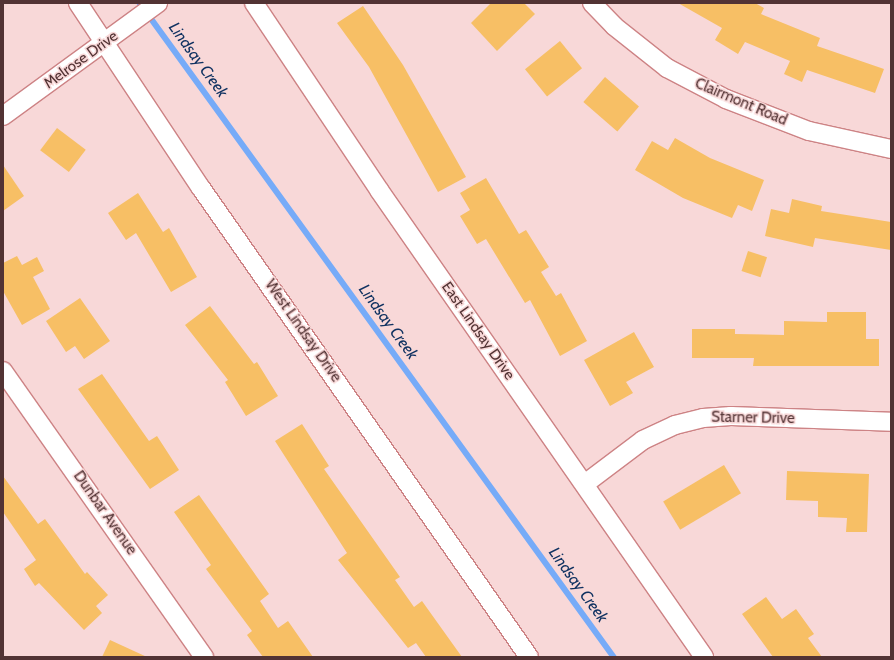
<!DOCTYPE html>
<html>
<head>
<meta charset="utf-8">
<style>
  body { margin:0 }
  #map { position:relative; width:894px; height:660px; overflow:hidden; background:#f8d8d8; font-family:Cabin,sans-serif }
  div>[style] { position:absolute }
  .stream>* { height:5.5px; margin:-2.75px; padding:0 2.75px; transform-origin:2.75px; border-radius:2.75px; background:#76abf8 }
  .building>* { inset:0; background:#f7bf65; transform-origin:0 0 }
  .roads { filter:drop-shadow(1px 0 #cd8385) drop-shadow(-1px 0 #cd8385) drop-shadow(0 1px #cd8385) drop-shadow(0 -1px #cd8385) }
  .street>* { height:18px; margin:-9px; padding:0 9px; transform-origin:9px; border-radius:9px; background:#fff }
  span { translate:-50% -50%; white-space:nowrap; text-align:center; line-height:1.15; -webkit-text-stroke:3px #f8d8d8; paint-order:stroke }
  .street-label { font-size:15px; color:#523334 }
  .water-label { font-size:16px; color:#103261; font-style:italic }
  .frame { position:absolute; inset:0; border:4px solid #523334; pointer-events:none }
</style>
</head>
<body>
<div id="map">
  <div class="stream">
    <i style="left:140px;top:3px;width:808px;rotate:54.07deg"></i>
  </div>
  <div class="building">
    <i style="clip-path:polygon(491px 3px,524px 3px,535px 14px,497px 51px,471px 23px)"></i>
    <i style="clip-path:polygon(678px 3px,755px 3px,764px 8px,761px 14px,820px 38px,817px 46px,884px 69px,875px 93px,807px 70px,802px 82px,784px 74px,790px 61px,745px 42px,738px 54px,715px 40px,722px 28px)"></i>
    <i style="clip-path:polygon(363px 6px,403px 65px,466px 177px,438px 192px,369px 67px,337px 23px)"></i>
    <i style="left:560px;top:41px;width:35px;height:45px;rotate:51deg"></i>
    <i style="left:605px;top:77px;width:45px;height:33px;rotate:41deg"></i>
    <i style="left:57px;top:128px;width:36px;height:28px;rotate:37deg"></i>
    <i style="clip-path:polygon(675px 138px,710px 158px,764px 180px,752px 211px,738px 205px,732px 218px,683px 198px,635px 170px,652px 141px,668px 150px)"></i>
    <i style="clip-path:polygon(3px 165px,24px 196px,3px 211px)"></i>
    <i style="clip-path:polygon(486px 178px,519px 234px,526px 230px,549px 267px,541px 272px,556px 296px,561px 293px,587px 341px,560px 356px,530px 300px,525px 303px,486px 239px,477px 244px,460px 216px,470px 210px,460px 193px)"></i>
    <i style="clip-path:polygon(138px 193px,163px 232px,169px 228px,197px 277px,171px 292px,136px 233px,126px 240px,108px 213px)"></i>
    <i style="clip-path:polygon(792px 199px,822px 206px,821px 211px,891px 222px,891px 250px,815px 238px,813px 247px,765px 236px,771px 209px,789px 213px)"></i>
    <i style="left:748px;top:251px;width:20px;height:21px;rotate:18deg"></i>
    <i style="clip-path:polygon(17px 256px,22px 265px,37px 257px,44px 271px,33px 277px,50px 309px,22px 325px,3px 291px,3px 263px)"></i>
    <i style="clip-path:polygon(80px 298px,110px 341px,84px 359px,75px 346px,66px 352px,46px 321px)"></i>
    <i style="clip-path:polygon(210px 306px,254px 364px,257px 362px,278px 396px,246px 416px,225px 382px,228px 380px,185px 325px)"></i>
    <i style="clip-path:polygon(827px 312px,866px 312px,866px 339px,879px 339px,879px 366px,753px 366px,754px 358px,692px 358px,692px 329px,735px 329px,735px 334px,784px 335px,784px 321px,827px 322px)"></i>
    <i style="clip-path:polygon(634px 332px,654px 367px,626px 382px,633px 393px,610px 406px,584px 360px)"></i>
    <i style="clip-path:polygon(102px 374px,149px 441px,157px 436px,179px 470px,150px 489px,78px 389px)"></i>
    <i style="clip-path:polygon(302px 424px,329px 466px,324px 469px,400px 577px,395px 580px,414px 607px,422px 601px,462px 657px,426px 657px,416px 643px,408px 648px,338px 560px,347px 553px,275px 441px)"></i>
    <i style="left:724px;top:465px;width:33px;height:71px;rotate:59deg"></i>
    <i style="clip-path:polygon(787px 471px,869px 474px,867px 532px,846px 532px,847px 518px,818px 517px,818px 501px,786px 500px)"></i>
    <i style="clip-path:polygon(3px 476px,38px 524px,45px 519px,85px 574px,87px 572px,108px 595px,96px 606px,102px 613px,84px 630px,39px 583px,35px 586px,24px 569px,36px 560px,3px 512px)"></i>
    <i style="clip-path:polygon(199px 495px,269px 594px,260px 601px,278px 628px,288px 621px,313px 657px,263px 657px,247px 635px,252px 631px,206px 569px,211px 565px,174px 512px)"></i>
    <i style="clip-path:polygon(766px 597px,782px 619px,796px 609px,814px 634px,808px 638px,822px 657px,773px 657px,742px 614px)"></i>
    <i style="clip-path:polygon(110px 640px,147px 657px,102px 657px)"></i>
  </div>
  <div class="roads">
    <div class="street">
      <i style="left:78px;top:3px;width:222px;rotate:56.4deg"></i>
      <i style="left:201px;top:188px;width:572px;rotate:55.03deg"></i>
      <i style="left:254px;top:3px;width:225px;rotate:56.2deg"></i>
      <i style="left:379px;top:190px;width:569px;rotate:55.16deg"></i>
      <i style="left:592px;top:3px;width:32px;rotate:46deg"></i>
      <i style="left:614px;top:26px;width:68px;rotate:38.4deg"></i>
      <i style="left:667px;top:68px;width:67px;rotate:27.7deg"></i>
      <i style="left:726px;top:99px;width:89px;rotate:21.1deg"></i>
      <i style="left:809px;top:131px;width:84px;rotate:12.4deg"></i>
      <i style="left:3px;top:116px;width:192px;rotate:-36.1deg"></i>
      <i style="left:3px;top:371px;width:350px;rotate:54.9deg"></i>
      <i style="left:586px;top:483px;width:71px;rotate:-37deg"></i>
      <i style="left:643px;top:440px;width:35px;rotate:-25deg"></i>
      <i style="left:675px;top:425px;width:29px;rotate:-14deg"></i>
      <i style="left:703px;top:418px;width:28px;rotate:-4deg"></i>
      <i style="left:731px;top:416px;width:160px;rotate:2.1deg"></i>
    </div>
  </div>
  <div class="street-label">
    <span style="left:81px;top:60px;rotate:-36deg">Melrose Drive</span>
    <span style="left:741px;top:102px;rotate:23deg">Clairmont Road</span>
    <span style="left:303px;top:331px;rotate:55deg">West Lindsay Drive</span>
    <span style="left:478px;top:331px;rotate:55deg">East Lindsay Drive</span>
    <span style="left:753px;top:418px;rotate:1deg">Starner Drive</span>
    <span style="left:105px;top:513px;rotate:55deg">Dunbar Avenue</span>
  </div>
  <div class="water-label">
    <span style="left:198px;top:60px;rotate:54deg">Lindsay Creek</span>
    <span style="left:388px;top:322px;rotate:54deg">Lindsay Creek</span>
    <span style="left:578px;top:585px;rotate:54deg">Lindsay Creek</span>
  </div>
  <div class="frame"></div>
</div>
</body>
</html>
